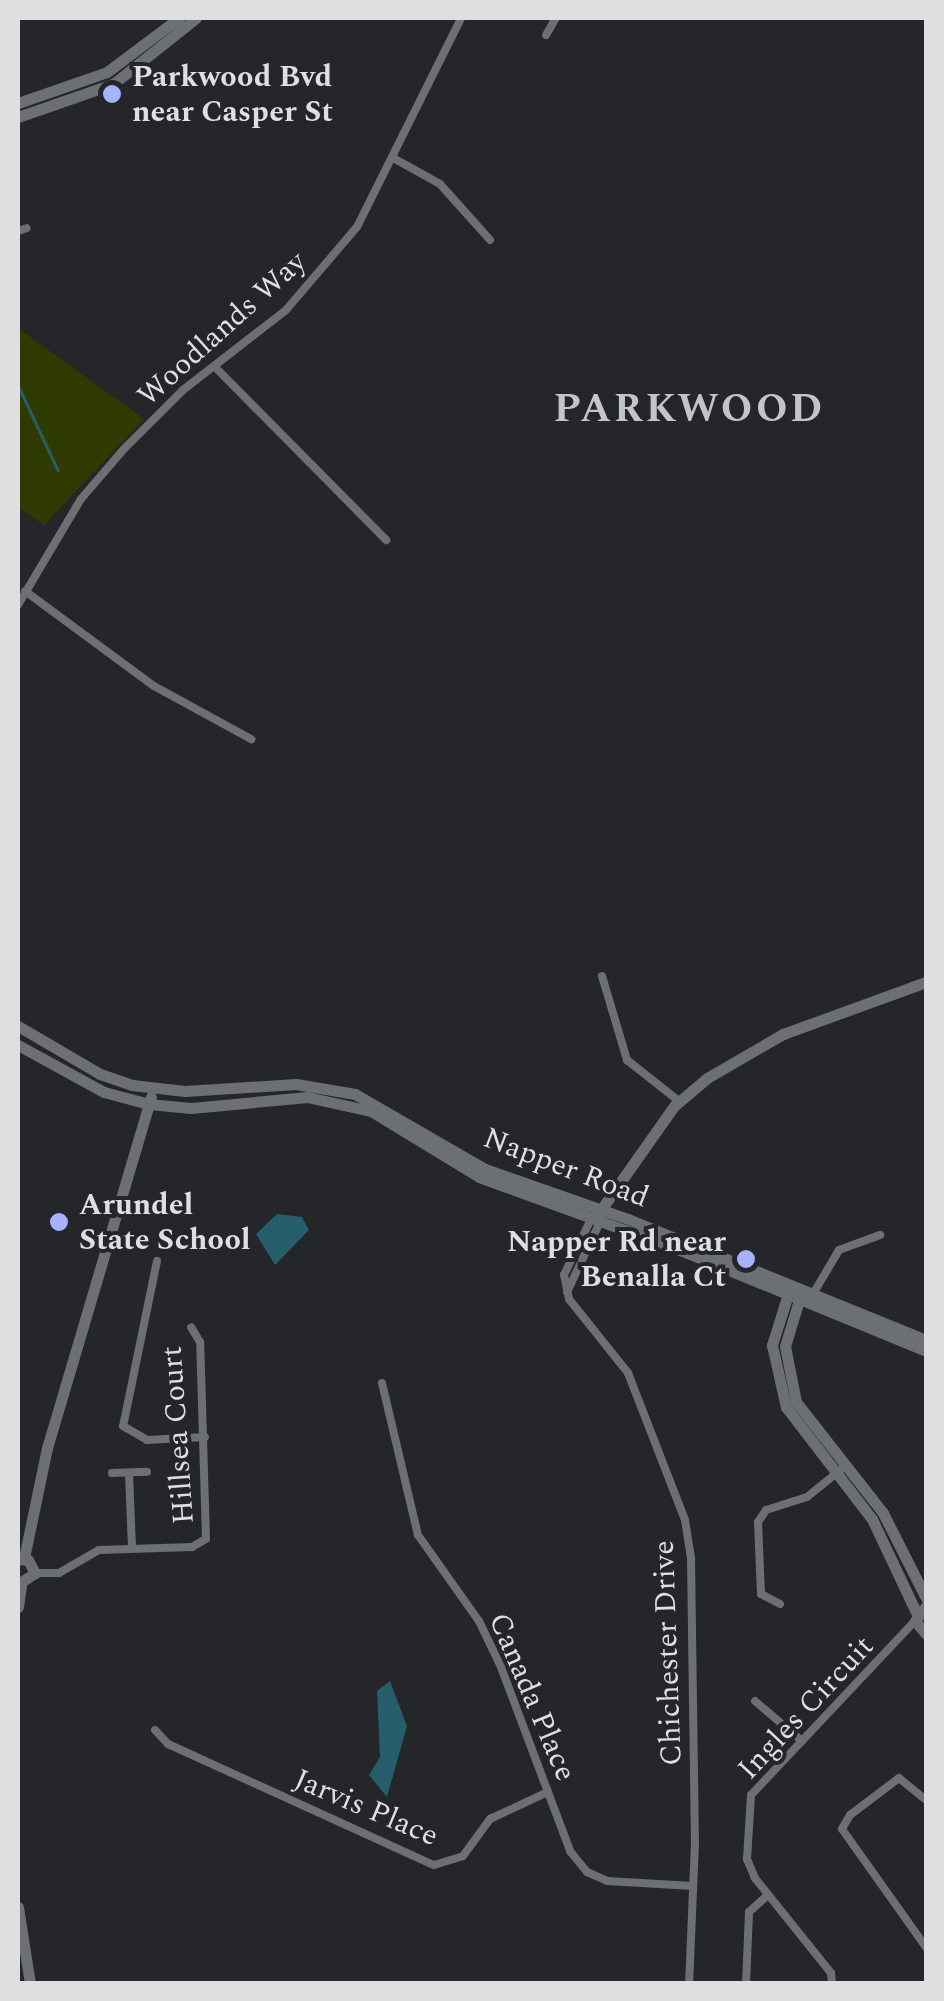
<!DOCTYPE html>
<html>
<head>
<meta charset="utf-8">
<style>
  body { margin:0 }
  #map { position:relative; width:944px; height:2001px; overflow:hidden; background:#242629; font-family:Spectral,serif }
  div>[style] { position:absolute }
  .green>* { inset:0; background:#2f3a00 }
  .water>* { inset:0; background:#275e6b }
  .stream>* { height:2.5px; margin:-1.25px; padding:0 1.25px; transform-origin:1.25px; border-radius:1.25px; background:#275e6b }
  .street>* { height:8px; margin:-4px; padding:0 4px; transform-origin:4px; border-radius:4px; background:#6d7073 }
  .secondary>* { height:11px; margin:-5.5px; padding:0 5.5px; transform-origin:5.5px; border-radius:5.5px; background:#6d7073 }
  .dots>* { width:28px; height:28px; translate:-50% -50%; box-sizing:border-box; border:5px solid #242629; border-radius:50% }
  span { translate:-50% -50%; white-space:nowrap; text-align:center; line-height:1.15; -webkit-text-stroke:8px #242629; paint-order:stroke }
  .poi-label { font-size:30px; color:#dddfe1; font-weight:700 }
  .left { translate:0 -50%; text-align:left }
  .right { translate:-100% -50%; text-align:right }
  .street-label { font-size:30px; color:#dddfe1 }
  .district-label { font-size:40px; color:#c1c5c8; font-weight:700; letter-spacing:2.5px }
  .frame { position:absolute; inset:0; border:20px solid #dddfe1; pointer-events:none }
</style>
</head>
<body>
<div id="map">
  <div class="green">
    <i style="clip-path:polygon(18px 328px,144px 419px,44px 525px,18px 507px)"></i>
  </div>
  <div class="water">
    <i style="clip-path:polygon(277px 1214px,302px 1217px,309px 1230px,275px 1265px,256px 1234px)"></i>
    <i style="clip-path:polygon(390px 1681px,407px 1726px,387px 1797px,369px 1775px,380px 1757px,377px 1691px)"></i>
  </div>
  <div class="stream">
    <i style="left:18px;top:385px;width:94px;rotate:64.8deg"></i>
  </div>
  <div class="street">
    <i style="left:546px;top:35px;width:20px;rotate:-60deg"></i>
    <i style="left:395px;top:159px;width:51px;rotate:29.1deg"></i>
    <i style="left:440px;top:184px;width:75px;rotate:48.2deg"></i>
    <i style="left:18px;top:231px;width:9px;rotate:-18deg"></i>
    <i style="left:214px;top:366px;width:245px;rotate:45.3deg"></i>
    <i style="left:25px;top:591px;width:160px;rotate:36.4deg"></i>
    <i style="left:154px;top:686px;width:111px;rotate:28.7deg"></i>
    <i style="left:18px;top:605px;width:123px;rotate:-59.3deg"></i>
    <i style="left:81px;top:499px;width:66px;rotate:-49.3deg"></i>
    <i style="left:124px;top:449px;width:83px;rotate:-45deg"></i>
    <i style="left:183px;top:390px;width:130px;rotate:-37.8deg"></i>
    <i style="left:286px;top:310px;width:109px;rotate:-49.5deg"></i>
    <i style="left:357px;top:227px;width:233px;rotate:-63.5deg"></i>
    <i style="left:602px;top:976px;width:88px;rotate:73.4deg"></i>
    <i style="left:627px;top:1060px;width:68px;rotate:38.4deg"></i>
    <i style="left:592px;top:1217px;width:64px;rotate:115.8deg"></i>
    <i style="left:564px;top:1275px;width:25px;rotate:78deg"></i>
    <i style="left:569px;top:1299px;width:95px;rotate:51.4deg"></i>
    <i style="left:628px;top:1373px;width:158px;rotate:68.8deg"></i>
    <i style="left:685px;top:1520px;width:39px;rotate:81deg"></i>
    <i style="left:691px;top:1559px;width:284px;rotate:89.2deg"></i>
    <i style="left:695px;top:1843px;width:141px;rotate:92.4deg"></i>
    <i style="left:157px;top:1261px;width:168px;rotate:101.6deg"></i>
    <i style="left:123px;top:1426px;width:28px;rotate:30deg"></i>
    <i style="left:147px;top:1440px;width:58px;rotate:-3deg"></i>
    <i style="left:567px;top:1292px;width:80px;rotate:-64.7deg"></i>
    <i style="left:813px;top:1294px;width:51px;rotate:-59.4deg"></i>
    <i style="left:839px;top:1250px;width:44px;rotate:-20.1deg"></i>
    <i style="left:382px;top:1383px;width:156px;rotate:76.7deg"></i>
    <i style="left:418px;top:1535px;width:105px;rotate:54.7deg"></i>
    <i style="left:479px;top:1621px;width:51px;rotate:64.4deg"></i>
    <i style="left:501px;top:1667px;width:197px;rotate:69.4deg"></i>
    <i style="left:570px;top:1851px;width:27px;rotate:51deg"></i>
    <i style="left:587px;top:1872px;width:22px;rotate:24deg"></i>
    <i style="left:607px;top:1881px;width:86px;rotate:3.3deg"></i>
    <i style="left:112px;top:1473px;width:35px;rotate:-2deg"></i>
    <i style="left:129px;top:1473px;width:75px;rotate:87.7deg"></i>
    <i style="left:35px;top:1573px;width:24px"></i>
    <i style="left:59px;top:1573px;width:46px;rotate:-29.9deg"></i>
    <i style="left:99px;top:1550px;width:93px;rotate:-1.8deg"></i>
    <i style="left:192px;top:1547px;width:16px;rotate:-30deg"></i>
    <i style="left:206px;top:1539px;width:197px;rotate:-91.7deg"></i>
    <i style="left:200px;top:1342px;width:17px;rotate:-121deg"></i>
    <i style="left:780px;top:1604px;width:21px;rotate:-152deg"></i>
    <i style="left:761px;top:1594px;width:72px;rotate:-92.4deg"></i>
    <i style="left:758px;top:1522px;width:14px;rotate:-56deg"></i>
    <i style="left:766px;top:1510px;width:43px;rotate:-17.6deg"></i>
    <i style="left:807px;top:1497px;width:48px;rotate:-39deg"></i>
    <i style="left:755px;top:1701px;width:62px;rotate:40.4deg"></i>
    <i style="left:155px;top:1730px;width:19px;rotate:47deg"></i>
    <i style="left:168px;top:1744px;width:292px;rotate:24.5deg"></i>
    <i style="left:434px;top:1865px;width:30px;rotate:-17deg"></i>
    <i style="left:463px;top:1856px;width:46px;rotate:-53.9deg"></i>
    <i style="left:490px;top:1819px;width:64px;rotate:-25deg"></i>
    <i style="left:926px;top:1800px;width:35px;rotate:-141deg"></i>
    <i style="left:899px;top:1778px;width:61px;rotate:142.9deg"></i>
    <i style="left:850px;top:1815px;width:16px;rotate:120deg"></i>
    <i style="left:842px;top:1829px;width:145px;rotate:54.6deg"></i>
    <i style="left:746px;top:1984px;width:72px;rotate:-87.6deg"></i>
    <i style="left:749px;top:1912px;width:25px;rotate:-42deg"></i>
    <i style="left:832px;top:1984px;width:11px;rotate:-95deg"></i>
    <i style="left:831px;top:1973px;width:122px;rotate:-128.7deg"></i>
    <i style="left:755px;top:1878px;width:21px;rotate:-113deg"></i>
    <i style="left:747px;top:1859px;width:64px;rotate:-86.4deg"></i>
    <i style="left:751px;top:1795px;width:239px;rotate:-46.7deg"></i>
  </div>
  <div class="secondary">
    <i style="left:18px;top:103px;width:94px;rotate:-19.2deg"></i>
    <i style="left:107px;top:72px;width:90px;rotate:-36.9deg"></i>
    <i style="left:18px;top:117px;width:101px;rotate:-19.2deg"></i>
    <i style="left:113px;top:84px;width:106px;rotate:-38.5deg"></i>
    <i style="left:18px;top:1026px;width:95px;rotate:30.3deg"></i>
    <i style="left:100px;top:1074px;width:34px;rotate:19deg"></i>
    <i style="left:132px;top:1085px;width:53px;rotate:6.5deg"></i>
    <i style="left:185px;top:1091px;width:111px;rotate:-3.6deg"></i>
    <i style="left:296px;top:1084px;width:60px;rotate:9.6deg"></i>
    <i style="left:355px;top:1094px;width:150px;rotate:30deg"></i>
    <i style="left:485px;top:1169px;width:151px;rotate:19.3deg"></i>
    <i style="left:628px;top:1219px;width:322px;rotate:22.1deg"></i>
    <i style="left:18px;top:1045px;width:98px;rotate:28.7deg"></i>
    <i style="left:104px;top:1092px;width:47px;rotate:14.9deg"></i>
    <i style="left:149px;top:1104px;width:42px;rotate:5.4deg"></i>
    <i style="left:191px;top:1108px;width:117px;rotate:-5.4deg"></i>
    <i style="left:307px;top:1097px;width:66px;rotate:12.3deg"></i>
    <i style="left:371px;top:1111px;width:127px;rotate:31.4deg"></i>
    <i style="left:479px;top:1177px;width:214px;rotate:20deg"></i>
    <i style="left:680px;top:1250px;width:266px;rotate:22.3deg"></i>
    <i style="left:600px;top:1211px;width:128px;rotate:-54.8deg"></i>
    <i style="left:674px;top:1106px;width:43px;rotate:-40.3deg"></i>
    <i style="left:707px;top:1078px;width:88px;rotate:-30.1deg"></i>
    <i style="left:783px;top:1034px;width:152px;rotate:-20deg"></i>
    <i style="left:789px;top:1291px;width:57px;rotate:107.5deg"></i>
    <i style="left:772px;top:1345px;width:64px;rotate:77.3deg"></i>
    <i style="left:786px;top:1407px;width:141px;rotate:52.5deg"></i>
    <i style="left:872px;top:1519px;width:103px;rotate:64.7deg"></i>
    <i style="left:800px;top:1297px;width:51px;rotate:107deg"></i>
    <i style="left:785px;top:1346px;width:57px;rotate:78.9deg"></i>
    <i style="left:796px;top:1402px;width:141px;rotate:51.9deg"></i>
    <i style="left:883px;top:1513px;width:95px;rotate:63.2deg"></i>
    <i style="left:24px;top:1558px;width:112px;rotate:-78.2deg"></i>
    <i style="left:47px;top:1448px;width:366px;rotate:-73.5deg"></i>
    <i style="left:18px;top:1559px;width:10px;rotate:6deg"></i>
    <i style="left:28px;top:1560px;width:15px;rotate:62deg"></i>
    <i style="left:35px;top:1573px;width:20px;rotate:147deg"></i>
    <i style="left:926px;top:1606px;width:19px;rotate:126deg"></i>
    <i style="left:915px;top:1621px;width:17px;rotate:50deg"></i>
    <i style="left:18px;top:1607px;width:22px;rotate:-82deg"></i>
    <i style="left:18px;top:1907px;width:78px;rotate:81.1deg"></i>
  </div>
  <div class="dots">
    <i style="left:112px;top:94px;background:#a7b1fc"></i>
    <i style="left:59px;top:1222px;background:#a7b1fc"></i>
    <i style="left:746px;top:1259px;background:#a7b1fc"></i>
  </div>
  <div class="poi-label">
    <span class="left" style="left:132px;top:94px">Parkwood Bvd<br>near Casper St</span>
    <span class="left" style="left:79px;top:1222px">Arundel<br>State School</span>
    <span class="right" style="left:726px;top:1259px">Napper Rd near<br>Benalla Ct</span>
  </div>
  <div class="street-label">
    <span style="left:222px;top:329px;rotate:-42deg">Woodlands Way</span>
    <span style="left:566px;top:1168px;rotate:21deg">Napper Road</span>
    <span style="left:178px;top:1435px;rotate:-94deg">Hillsea Court</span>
    <span style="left:668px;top:1653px;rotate:-92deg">Chichester Drive</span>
    <span style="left:532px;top:1697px;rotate:67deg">Canada Place</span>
    <span style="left:806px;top:1708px;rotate:-47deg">Ingles Circuit</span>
    <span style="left:366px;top:1808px;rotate:23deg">Jarvis Place</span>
  </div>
  <div class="district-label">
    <span style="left:689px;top:410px">PARKWOOD</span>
  </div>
  <div class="frame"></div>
</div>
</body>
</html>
